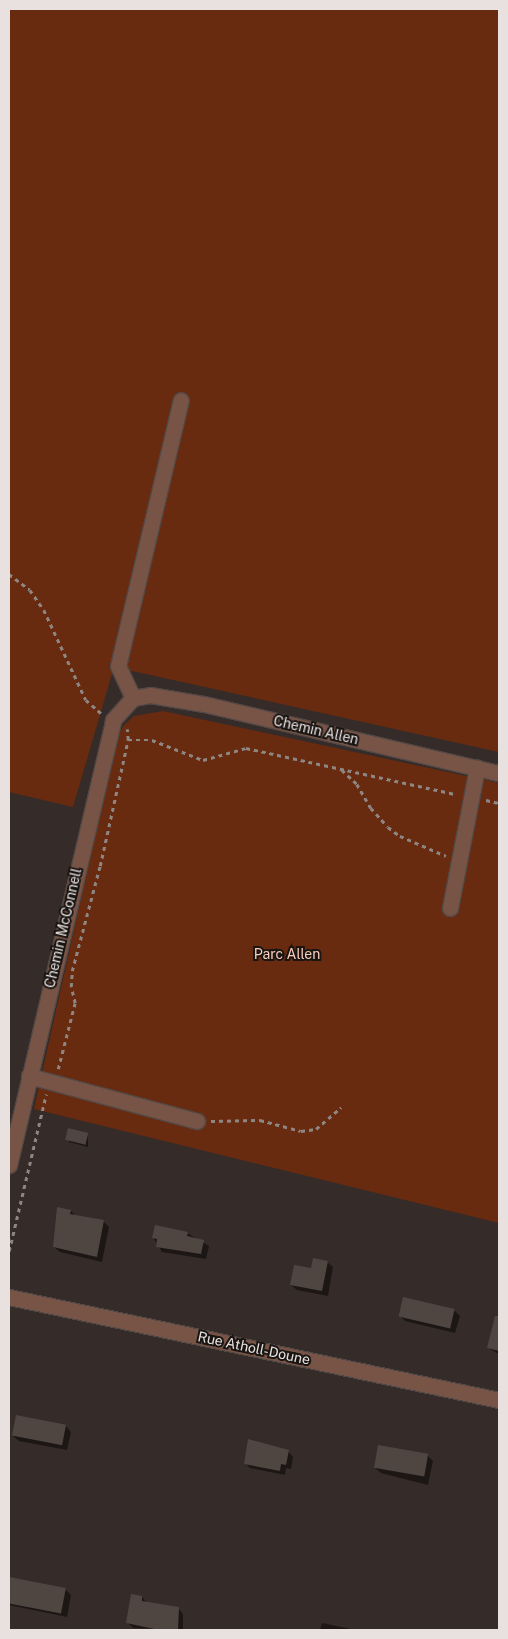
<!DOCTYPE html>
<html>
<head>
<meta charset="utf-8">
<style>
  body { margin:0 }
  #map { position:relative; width:508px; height:1639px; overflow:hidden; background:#352b28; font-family:"Public Sans",sans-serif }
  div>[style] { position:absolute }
  .green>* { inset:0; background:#692b10 }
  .shadow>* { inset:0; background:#0007 }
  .building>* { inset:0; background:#4f4541; transform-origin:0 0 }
  .path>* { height:2.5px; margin-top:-1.25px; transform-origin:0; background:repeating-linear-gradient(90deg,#8e8683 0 4px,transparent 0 8px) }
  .roads { filter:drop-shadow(1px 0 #524845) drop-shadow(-1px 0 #524845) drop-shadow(0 1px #524845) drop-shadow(0 -1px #524845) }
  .minor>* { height:15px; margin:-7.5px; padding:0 7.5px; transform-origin:7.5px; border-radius:7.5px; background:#785446 }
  span { translate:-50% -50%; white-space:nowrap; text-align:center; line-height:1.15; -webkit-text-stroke:4px #191513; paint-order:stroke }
  .street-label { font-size:14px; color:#e8e1df }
  .park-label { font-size:14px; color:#fbcdbb }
  .frame { position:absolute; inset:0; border:10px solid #e8e1df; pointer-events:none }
</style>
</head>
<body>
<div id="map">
  <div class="green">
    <i style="clip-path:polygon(9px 9px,499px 9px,499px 752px,114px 667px,73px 807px,9px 792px)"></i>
    <i style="clip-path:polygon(163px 711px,499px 783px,499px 1223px,34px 1109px,117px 738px,124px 725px,134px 716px)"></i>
  </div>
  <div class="shadow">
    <i style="clip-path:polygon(69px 1130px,88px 1134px,88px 1147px,69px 1142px)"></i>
    <i style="clip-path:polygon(71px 1211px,76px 1216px,103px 1221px,109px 1227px,102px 1262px,60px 1252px,54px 1247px)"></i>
    <i style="clip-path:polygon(187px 1233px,209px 1246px,206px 1259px,162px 1252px,153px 1237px)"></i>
    <i style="clip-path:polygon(327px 1262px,333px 1267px,328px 1296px,297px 1290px,291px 1285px)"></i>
    <i style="clip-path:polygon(454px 1310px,460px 1316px,455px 1333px,405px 1321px,400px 1316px)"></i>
    <i style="clip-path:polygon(499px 1326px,499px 1354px,488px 1348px,496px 1338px)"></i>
    <i style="clip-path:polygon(66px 1426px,71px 1432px,67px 1450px,19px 1441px,13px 1436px)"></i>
    <i style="clip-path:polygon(288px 1451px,293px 1457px,291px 1469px,286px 1468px,285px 1475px,250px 1468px,245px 1463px)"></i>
    <i style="clip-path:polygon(427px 1455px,433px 1461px,428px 1485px,381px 1473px,375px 1468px)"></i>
    <i style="clip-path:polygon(9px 1578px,65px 1589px,71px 1595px,67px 1617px,9px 1605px)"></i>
    <i style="clip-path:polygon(142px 1597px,147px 1603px,178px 1608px,183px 1614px,183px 1630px,133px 1628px,127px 1622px)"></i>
    <i style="clip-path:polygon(322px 1623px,356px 1630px,320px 1630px)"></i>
  </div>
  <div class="building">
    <i style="left:68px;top:1128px;width:21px;height:12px;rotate:14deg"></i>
    <i style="clip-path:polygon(57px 1207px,71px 1210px,70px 1214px,104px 1220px,97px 1257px,53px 1247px)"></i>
    <i style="clip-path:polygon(155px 1225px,188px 1232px,187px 1236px,204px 1240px,201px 1254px,156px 1247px,157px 1239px,152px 1238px)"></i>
    <i style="clip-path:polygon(313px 1258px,328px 1261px,322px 1291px,290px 1285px,294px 1265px,311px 1268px)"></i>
    <i style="left:403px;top:1297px;width:53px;height:20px;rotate:13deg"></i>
    <i style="clip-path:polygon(495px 1316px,499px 1316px,499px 1351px,487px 1348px)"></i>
    <i style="left:16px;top:1415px;width:51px;height:21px;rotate:11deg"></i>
    <i style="clip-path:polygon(248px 1439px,289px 1450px,286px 1465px,281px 1464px,280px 1471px,244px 1464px)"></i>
    <i style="left:378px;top:1445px;width:51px;height:23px;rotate:10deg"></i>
    <i style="left:9px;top:1577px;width:58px;height:26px;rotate:11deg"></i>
    <i style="clip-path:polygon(131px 1594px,142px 1596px,142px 1601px,179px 1607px,178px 1630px,159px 1630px,126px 1623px)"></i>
  </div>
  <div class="path">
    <i style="left:9px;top:574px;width:26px;rotate:37deg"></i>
    <i style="left:30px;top:590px;width:24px;rotate:55deg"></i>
    <i style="left:44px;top:610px;width:99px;rotate:65deg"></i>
    <i style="left:86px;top:700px;width:20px;rotate:41deg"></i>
    <i style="left:128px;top:740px;width:24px"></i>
    <i style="left:152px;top:740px;width:55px;rotate:21.4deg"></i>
    <i style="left:203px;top:760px;width:45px;rotate:-15.6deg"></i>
    <i style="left:246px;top:748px;width:215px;rotate:12.4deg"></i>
    <i style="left:342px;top:770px;width:21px;rotate:43deg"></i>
    <i style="left:357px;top:784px;width:28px;rotate:60deg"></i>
    <i style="left:371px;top:808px;width:25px;rotate:48deg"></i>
    <i style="left:388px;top:827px;width:15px;rotate:37deg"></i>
    <i style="left:400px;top:836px;width:50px;rotate:23.5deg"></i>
    <i style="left:486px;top:800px;width:13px;rotate:13deg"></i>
    <i style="left:58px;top:1069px;width:68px;rotate:-75.6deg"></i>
    <i style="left:75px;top:1003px;width:16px;rotate:-104deg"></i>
    <i style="left:71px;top:987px;width:16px;rotate:-86deg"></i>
    <i style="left:72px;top:971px;width:109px;rotate:-75.1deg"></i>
    <i style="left:100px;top:866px;width:129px;rotate:-77.5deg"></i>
    <i style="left:128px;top:740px;width:11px;rotate:-95deg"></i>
    <i style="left:211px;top:1121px;width:49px;rotate:-1.2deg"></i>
    <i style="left:260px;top:1120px;width:42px;rotate:15deg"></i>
    <i style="left:301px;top:1131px;width:15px;rotate:-8deg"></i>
    <i style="left:316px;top:1129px;width:33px;rotate:-41deg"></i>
    <i style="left:9px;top:1251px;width:161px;rotate:-76.7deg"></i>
  </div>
  <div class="roads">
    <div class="minor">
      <i style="left:133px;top:698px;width:17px;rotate:-10deg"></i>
      <i style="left:150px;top:695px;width:55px;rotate:9.5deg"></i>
      <i style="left:204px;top:704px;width:303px;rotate:13.2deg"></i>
      <i style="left:133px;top:698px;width:35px;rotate:-115deg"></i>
      <i style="left:118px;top:666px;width:273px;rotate:-76.7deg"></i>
      <i style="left:450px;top:908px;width:143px;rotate:-79.1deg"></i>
      <i style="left:29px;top:1076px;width:174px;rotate:15deg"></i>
      <i style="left:9px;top:1165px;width:457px;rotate:-76.8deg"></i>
      <i style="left:113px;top:720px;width:30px;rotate:-48deg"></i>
      <i style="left:9px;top:1297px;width:501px;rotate:11.87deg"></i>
    </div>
  </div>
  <div class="street-label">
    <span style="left:316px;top:730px;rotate:13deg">Chemin Allen</span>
    <span style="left:63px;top:928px;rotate:-77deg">Chemin McConnell</span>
    <span style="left:254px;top:1348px;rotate:12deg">Rue Atholl-Doune</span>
  </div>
  <div class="park-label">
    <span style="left:287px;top:954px">Parc Allen</span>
  </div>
  <div class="frame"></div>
</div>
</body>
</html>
